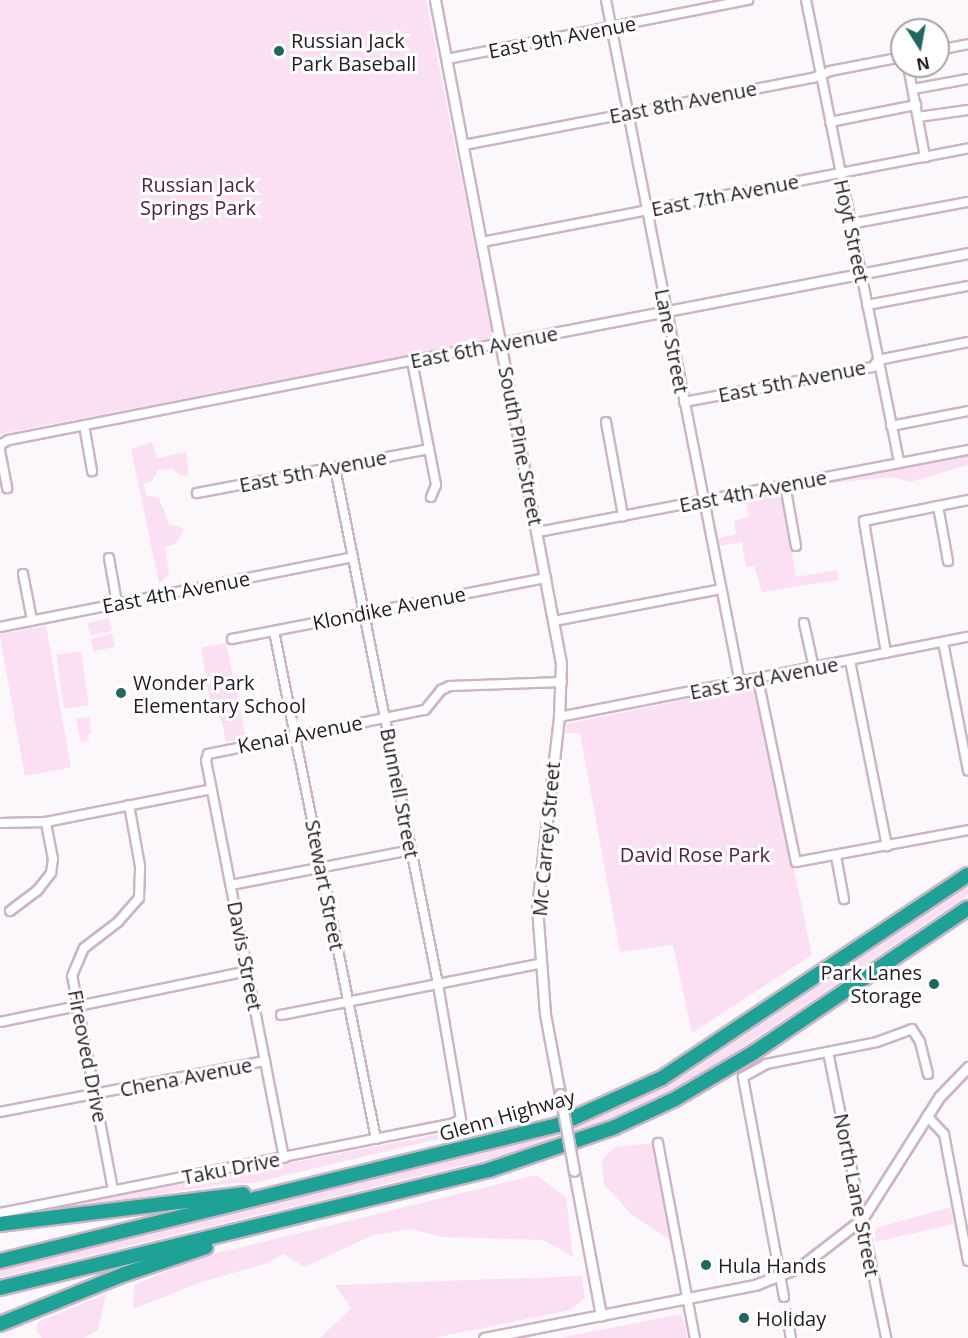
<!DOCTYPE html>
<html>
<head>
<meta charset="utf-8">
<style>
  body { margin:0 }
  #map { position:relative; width:968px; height:1338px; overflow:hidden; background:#fcf7fb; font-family:"Open Sans",sans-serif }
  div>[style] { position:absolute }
  .green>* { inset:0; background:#fbe0f4; transform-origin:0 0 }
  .roads { filter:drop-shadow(2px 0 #ccb4c6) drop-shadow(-2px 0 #ccb4c6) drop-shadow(0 2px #ccb4c6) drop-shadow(0 -2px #ccb4c6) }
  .minor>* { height:8px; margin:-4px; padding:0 4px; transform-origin:4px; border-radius:4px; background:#fff }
  .tertiary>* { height:9px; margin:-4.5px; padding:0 4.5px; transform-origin:4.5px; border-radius:4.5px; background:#fff }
  .motorway>* { height:14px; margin:-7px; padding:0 7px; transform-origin:7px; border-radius:7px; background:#1ea296 }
  .bridges { filter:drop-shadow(2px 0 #ccb4c6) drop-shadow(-2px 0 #ccb4c6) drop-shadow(0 2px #ccb4c6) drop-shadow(0 -2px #ccb4c6) }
  .tertiary-bridge>* { height:9px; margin:-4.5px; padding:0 4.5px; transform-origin:4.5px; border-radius:4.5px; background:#fff }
  .dots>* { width:16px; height:16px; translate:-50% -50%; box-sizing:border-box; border:3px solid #fff; border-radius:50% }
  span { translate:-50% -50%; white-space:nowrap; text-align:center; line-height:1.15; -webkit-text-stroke:6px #fff; paint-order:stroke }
  .street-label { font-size:20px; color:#241b22 }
  .poi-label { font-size:20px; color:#241b22 }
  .left { translate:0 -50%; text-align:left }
  .right { translate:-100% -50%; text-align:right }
  .park-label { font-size:20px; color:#4e2145 }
  .north { position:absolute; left:890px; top:18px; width:60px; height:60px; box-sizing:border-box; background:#fff; border:2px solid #a7a4a7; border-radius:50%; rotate:169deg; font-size:16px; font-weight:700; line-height:24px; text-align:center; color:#241b22 }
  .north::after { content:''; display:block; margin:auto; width:21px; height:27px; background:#1e6860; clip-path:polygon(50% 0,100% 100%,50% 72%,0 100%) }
</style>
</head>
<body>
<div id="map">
  <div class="green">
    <i style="clip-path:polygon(0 0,426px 0,493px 339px,0 434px)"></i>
    <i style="clip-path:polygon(152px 442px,157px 458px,186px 452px,189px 475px,181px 476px,172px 469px,158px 470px,152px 481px,144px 484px,146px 495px,159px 498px,169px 524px,184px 529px,177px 543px,165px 547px,169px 575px,159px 583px,131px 449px)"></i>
    <i style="clip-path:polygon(968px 456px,968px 465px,910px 482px,891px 477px,822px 484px)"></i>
    <i style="clip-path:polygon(774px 493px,783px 500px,796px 577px,837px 570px,839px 580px,762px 592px,754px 566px,746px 567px,742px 542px,718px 546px,716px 539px,736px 534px,734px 521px,749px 517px,745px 498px)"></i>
    <i style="left:109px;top:618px;width:13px;height:22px;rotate:77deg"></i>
    <i style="left:46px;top:626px;width:144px;height:47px;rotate:80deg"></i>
    <i style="left:112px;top:634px;width:13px;height:22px;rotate:77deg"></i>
    <i style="clip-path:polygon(226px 643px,246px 738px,226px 742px,221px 719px,211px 707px,201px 648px)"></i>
    <i style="left:81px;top:651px;width:55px;height:25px;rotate:82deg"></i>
    <i style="clip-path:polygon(755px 685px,812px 955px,692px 1033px,673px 945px,620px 952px,580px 733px,566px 733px,567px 724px)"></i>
    <i style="clip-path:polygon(89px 717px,92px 733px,88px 734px,89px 740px,81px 742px,76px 719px)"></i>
    <i style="clip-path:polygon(968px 887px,968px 895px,726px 1058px,671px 1092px,574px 1134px,572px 1126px,687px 1074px)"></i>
    <i style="clip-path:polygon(552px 1098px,553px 1108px,517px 1120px,253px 1183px,231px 1183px,0 1219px,446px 1133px)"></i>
    <i style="clip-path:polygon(559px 1129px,561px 1138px,506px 1155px,0 1277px,0 1267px,246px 1210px)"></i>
    <i style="clip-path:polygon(652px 1143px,657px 1160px,670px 1240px,632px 1215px,604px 1184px,602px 1160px,615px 1147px)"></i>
    <i style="clip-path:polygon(536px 1175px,566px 1197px,573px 1257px,543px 1240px,443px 1237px,410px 1229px,373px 1235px,305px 1267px,283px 1254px,268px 1263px,202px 1282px,133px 1309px,134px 1285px,201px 1257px)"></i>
    <i style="clip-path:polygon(951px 1207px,954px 1224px,875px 1242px,876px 1228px)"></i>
    <i style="clip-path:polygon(582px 1276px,585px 1297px,571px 1310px,433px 1338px,320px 1338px,351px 1308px,335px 1285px)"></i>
    <i style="clip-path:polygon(106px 1294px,98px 1330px,84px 1338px,42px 1338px,36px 1331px,38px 1322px)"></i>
    <i style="clip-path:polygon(682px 1314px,687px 1338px,559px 1338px)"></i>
  </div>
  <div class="roads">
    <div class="minor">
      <i style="left:606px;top:0;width:696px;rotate:78.9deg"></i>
      <i style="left:806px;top:0;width:472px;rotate:78.6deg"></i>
      <i style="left:938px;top:50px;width:31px;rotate:-11deg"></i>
      <i style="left:447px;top:59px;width:307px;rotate:-11.1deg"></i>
      <i style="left:908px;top:66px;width:93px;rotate:79.4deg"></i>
      <i style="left:913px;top:89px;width:56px;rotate:-10.3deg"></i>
      <i style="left:918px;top:117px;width:50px;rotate:-8deg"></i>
      <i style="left:830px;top:122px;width:88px;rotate:-11.2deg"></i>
      <i style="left:464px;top:145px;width:355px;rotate:-10.9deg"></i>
      <i style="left:813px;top:78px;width:18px;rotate:-22deg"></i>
      <i style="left:830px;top:71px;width:73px;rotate:-11deg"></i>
      <i style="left:850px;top:224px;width:120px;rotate:-10.6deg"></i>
      <i style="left:482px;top:242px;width:495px;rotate:-10.9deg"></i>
      <i style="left:867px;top:305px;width:103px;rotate:-10.7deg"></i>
      <i style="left:412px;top:361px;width:126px;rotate:79deg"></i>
      <i style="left:436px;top:485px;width:13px;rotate:113deg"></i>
      <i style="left:684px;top:402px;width:192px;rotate:-10.5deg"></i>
      <i style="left:873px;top:367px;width:9px;rotate:-54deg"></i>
      <i style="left:878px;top:360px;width:92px;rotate:-11.3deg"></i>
      <i style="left:606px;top:422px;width:96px;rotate:79.7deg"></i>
      <i style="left:84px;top:425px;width:47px;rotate:80.1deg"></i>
      <i style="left:891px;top:426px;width:78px;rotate:-11deg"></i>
      <i style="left:0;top:450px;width:6px;rotate:-81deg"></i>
      <i style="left:1px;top:444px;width:9px;rotate:-27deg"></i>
      <i style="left:9px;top:440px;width:501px;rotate:-11.15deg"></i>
      <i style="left:0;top:451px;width:38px;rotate:79deg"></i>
      <i style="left:785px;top:485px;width:62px;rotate:79.8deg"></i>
      <i style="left:197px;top:493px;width:236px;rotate:-10.7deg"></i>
      <i style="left:938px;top:506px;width:56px;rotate:79.7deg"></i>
      <i style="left:538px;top:532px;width:438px;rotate:-10.8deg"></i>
      <i style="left:109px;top:558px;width:46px;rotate:79.9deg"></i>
      <i style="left:23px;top:574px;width:47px;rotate:78.9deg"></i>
      <i style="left:554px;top:621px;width:170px;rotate:-10.8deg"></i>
      <i style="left:804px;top:623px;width:46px;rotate:77.5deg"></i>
      <i style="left:0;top:627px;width:360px;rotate:-11.2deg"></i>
      <i style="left:274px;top:631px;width:518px;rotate:78.65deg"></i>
      <i style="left:232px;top:639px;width:320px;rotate:-11deg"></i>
      <i style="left:943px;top:642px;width:131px;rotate:79deg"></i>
      <i style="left:886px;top:653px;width:134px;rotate:-99.5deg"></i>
      <i style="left:864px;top:521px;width:106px;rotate:-11.4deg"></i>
      <i style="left:850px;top:661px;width:189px;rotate:78.7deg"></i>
      <i style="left:758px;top:679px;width:187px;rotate:78.3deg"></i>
      <i style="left:796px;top:862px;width:175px;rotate:-10.5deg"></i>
      <i style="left:559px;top:717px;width:417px;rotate:-11.1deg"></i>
      <i style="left:0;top:823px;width:46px;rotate:-1.2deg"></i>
      <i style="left:46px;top:822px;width:169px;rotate:-11.2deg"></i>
      <i style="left:836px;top:856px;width:44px;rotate:79.5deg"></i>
      <i style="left:231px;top:885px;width:183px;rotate:-11deg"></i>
      <i style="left:10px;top:911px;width:34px;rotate:-37deg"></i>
      <i style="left:37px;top:891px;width:23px;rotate:-52deg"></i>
      <i style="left:51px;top:873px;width:14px;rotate:-82deg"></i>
      <i style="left:53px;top:859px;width:38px;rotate:-101deg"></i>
      <i style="left:281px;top:1015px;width:263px;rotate:-11.2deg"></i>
      <i style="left:0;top:1022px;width:254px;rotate:-11.6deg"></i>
      <i style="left:828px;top:1052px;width:292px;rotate:78.5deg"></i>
      <i style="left:0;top:1112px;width:270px;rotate:-10.9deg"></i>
      <i style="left:927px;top:1116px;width:25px;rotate:47deg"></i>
      <i style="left:944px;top:1134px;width:129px;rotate:79.3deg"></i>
      <i style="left:658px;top:1143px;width:198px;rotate:79.3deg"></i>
      <i style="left:284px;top:1158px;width:405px;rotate:-101.1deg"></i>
      <i style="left:206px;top:761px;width:7px;rotate:-74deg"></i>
      <i style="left:208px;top:754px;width:221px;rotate:-11.5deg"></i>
      <i style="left:425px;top:710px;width:26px;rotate:-51deg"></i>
      <i style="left:441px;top:690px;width:10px;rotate:-24deg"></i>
      <i style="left:450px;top:686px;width:112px;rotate:-2deg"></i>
      <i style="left:113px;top:1190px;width:218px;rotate:-100.8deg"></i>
      <i style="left:72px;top:976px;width:30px;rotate:-67deg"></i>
      <i style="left:84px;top:948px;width:43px;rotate:-37.4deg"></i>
      <i style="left:118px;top:922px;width:32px;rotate:-49deg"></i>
      <i style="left:139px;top:898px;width:32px;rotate:-88deg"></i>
      <i style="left:140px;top:866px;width:62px;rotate:-100.2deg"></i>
      <i style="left:0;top:1213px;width:463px;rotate:-11.2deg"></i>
      <i style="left:454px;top:1123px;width:8px;rotate:-30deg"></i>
      <i style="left:461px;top:1119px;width:137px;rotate:-99.7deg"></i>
      <i style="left:438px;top:984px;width:526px;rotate:-101.29deg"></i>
      <i style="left:784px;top:1297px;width:224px;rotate:-100.6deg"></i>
      <i style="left:743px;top:1077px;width:26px;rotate:-29deg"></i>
      <i style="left:766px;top:1064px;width:113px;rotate:-11.2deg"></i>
      <i style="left:877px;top:1042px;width:37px;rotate:-20deg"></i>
      <i style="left:912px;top:1029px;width:15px;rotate:58deg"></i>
      <i style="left:920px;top:1042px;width:33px;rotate:76deg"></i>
      <i style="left:787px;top:1314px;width:24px;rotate:81deg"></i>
    </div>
    <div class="tertiary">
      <i style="left:435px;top:0;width:675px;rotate:79.24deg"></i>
      <i style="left:561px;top:663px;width:54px;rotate:92.1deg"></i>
      <i style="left:559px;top:717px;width:191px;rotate:96.6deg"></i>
      <i style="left:537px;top:907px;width:107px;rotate:85.7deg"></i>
      <i style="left:545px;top:1014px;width:81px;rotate:79.4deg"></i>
      <i style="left:501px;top:343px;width:476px;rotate:-10.9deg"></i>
      <i style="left:574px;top:1171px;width:147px;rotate:79.4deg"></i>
      <i style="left:484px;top:1338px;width:276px;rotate:-11.1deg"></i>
      <i style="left:755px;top:1285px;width:48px;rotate:-21.8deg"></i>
      <i style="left:800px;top:1267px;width:78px;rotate:-37.7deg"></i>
      <i style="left:862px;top:1219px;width:144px;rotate:-57.7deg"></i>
      <i style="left:939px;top:1097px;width:42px;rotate:-46deg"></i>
    </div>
    <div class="motorway">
      <i style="left:0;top:1224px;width:245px;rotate:-7deg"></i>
      <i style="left:0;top:1261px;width:574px;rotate:-13.7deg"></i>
      <i style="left:558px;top:1125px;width:114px;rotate:-24.3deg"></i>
      <i style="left:662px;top:1078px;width:367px;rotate:-33.6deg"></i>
      <i style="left:0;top:1288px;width:503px;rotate:-13.57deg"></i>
      <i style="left:489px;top:1170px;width:133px;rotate:-18.8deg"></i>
      <i style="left:615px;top:1127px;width:66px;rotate:-25deg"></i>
      <i style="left:675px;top:1099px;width:91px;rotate:-30.5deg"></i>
      <i style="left:753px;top:1053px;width:259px;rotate:-34deg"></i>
      <i style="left:0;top:1324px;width:135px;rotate:-21.8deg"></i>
      <i style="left:125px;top:1274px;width:85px;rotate:-18.4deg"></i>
    </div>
  </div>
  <div class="bridges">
    <div class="tertiary-bridge">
      <i style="left:560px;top:1094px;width:78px;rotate:79.7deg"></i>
    </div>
  </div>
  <div class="dots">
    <i style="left:279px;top:51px;background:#1e6860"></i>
    <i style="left:121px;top:693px;background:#1e6860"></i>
    <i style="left:934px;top:984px;background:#1e6860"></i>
    <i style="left:706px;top:1265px;background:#1e6860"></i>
    <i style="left:744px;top:1318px;background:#1e6860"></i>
  </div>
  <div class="street-label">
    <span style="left:562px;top:37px;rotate:-11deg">East 9th Avenue</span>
    <span style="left:683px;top:102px;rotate:-11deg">East 8th Avenue</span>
    <span style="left:725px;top:195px;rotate:-11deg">East 7th Avenue</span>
    <span style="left:852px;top:231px;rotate:78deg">Hoyt Street</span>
    <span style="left:672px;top:341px;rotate:79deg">Lane Street</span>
    <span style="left:484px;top:347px;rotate:-11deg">East 6th Avenue</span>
    <span style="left:792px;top:381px;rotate:-11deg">East 5th Avenue</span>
    <span style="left:521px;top:446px;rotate:79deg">South Pine Street</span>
    <span style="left:313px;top:471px;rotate:-11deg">East 5th Avenue</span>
    <span style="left:753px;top:491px;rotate:-11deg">East 4th Avenue</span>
    <span style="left:176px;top:592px;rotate:-11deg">East 4th Avenue</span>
    <span style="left:389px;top:608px;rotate:-11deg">Klondike Avenue</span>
    <span style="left:764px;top:678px;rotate:-11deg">East 3rd Avenue</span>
    <span style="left:300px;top:734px;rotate:-11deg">Kenai Avenue</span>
    <span style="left:400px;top:793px;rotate:79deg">Bunnell Street</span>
    <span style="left:546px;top:839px;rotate:-85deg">Mc Carrey Street</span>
    <span style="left:325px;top:885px;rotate:79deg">Stewart Street</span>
    <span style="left:245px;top:956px;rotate:79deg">Davis Street</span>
    <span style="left:88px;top:1056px;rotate:79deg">Fireoved Drive</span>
    <span style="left:186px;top:1077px;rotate:-11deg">Chena Avenue</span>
    <span style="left:507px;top:1115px;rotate:-16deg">Glenn Highway</span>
    <span style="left:231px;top:1168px;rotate:-11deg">Taku Drive</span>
    <span style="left:857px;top:1195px;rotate:79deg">North Lane Street</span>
  </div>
  <div class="poi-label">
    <span class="left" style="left:291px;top:52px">Russian Jack<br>Park Baseball</span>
    <span class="left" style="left:133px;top:694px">Wonder Park<br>Elementary School</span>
    <span class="right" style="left:922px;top:984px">Park Lanes<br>Storage</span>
    <span class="left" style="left:718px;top:1265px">Hula Hands</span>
    <span class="left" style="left:756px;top:1318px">Holiday</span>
  </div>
  <div class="park-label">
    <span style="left:198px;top:196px">Russian Jack<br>Springs Park</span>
    <span style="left:695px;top:854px">David Rose Park</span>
  </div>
  <div class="north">N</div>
</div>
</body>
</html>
